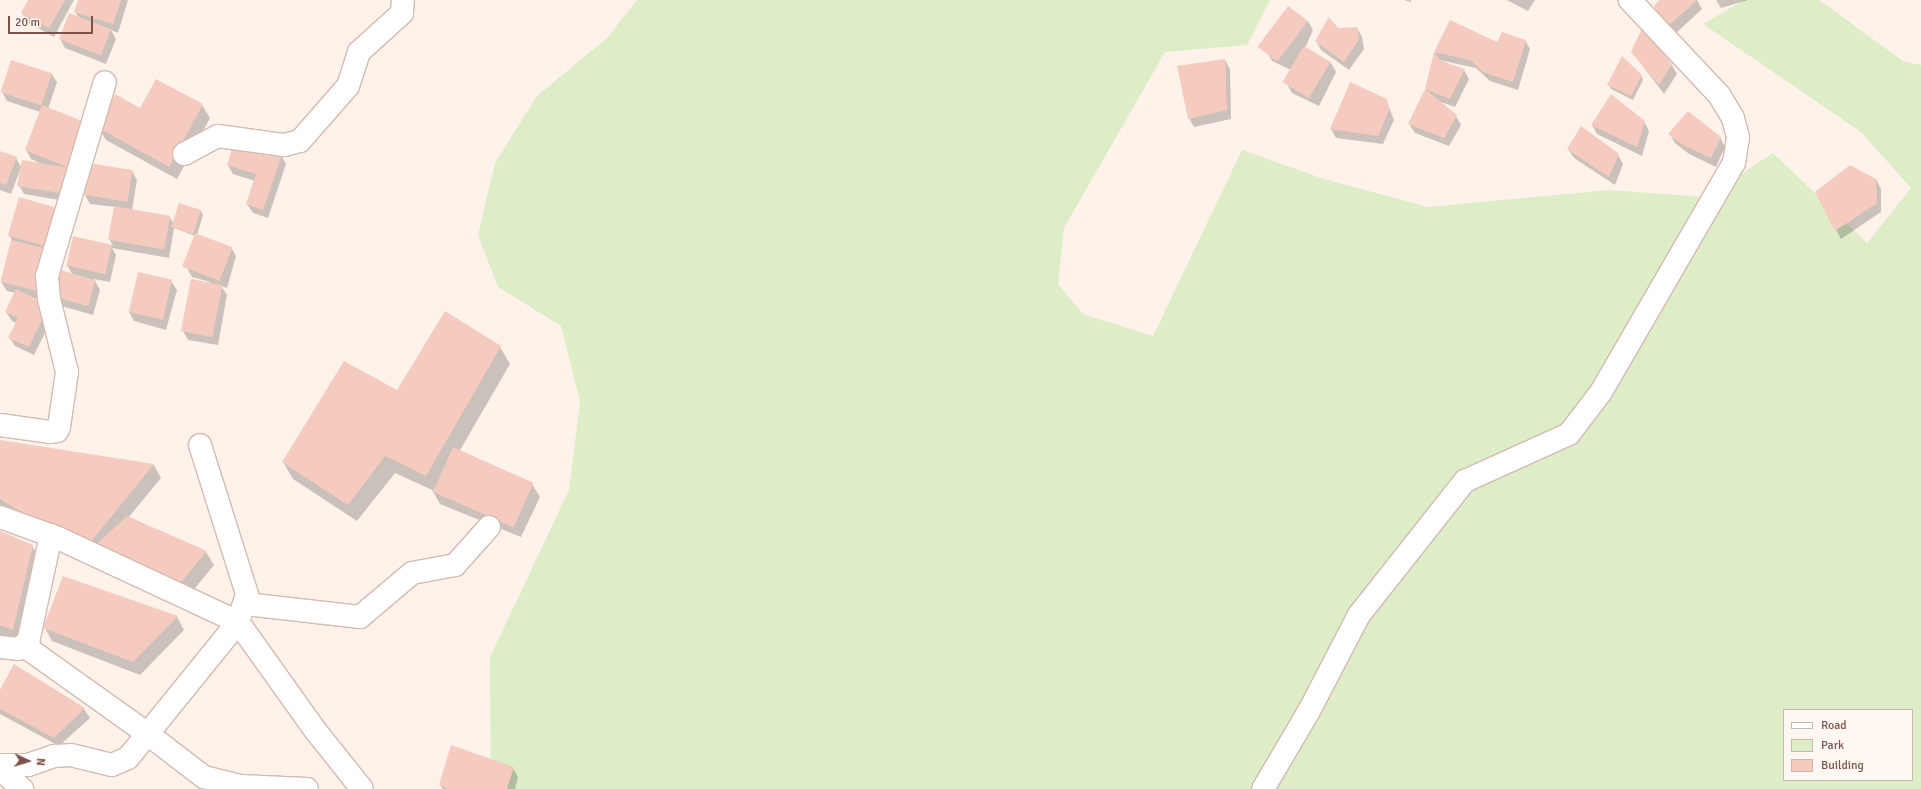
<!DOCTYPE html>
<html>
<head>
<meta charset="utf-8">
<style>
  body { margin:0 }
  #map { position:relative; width:1921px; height:789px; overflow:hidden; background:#fef2ea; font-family:Signika,sans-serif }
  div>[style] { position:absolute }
  .green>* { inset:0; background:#ddedc7 }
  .shadow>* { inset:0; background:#0003 }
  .building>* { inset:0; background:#f5cbc0; transform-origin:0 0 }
  .roads { filter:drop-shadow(1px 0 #d4bab1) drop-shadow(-1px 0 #d4bab1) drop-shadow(0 1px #d4bab1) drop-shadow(0 -1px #d4bab1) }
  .minor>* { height:22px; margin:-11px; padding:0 11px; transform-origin:11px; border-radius:11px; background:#fff }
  span { translate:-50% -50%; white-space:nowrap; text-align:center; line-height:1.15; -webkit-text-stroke:4px #fff7f2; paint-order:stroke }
  .legend { position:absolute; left:1783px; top:709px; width:130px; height:72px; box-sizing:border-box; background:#fff7f2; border:1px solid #cab5af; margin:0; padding:5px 7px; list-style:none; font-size:12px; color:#7b534b }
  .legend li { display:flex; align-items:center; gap:8px; height:20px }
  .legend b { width:20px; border:1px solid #cab5af }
  .north { position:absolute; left:8px; top:741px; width:40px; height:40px; -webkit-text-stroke:3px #fff7f2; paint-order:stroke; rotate:94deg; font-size:11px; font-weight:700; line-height:16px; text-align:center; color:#7b534b }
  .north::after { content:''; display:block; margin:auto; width:14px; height:18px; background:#7b534b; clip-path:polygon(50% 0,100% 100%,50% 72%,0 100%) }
  .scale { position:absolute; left:8px; top:16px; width:85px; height:18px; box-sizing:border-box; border:2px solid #7b534b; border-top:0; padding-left:5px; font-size:12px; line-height:14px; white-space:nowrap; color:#7b534b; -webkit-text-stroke:3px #fff7f2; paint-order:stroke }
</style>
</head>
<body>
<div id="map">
  <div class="green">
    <i style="clip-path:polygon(evenodd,637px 0,1270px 0,1247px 45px,1165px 52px,1064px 228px,1058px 284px,1083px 314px,1153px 336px,1242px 150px,1324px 179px,1428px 207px,1609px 190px,1706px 197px,1773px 153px,1867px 243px,1911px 188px,1861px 132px,1703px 24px,1744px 0,1819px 0,1903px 61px,1921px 65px,1921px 789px,491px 789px,490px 657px,569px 490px,580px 401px,561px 326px,498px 287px,478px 235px,495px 163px,537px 96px,607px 38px,637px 0,1784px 710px,1912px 710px,1912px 780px,1784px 780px,1784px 710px)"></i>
  </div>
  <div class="shadow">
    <i style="clip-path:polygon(29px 0,74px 0,54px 37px,27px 22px,22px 13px)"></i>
    <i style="clip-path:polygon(79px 0,128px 0,118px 33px,111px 30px,116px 39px,106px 64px,65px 48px,60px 39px,79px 18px,75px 12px)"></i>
    <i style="clip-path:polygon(1404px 0,1411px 0,1411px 2px)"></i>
    <i style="clip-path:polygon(1507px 0,1535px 0,1528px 11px)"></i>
    <i style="clip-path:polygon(1661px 0,1697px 0,1702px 9px,1673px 36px,1660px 16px)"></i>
    <i style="clip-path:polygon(1716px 0,1748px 0,1721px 8px)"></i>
    <i style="clip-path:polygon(1308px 21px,1313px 30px,1305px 48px,1331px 63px,1336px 72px,1319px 106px,1292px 93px,1287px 84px,1293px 71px,1272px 61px,1267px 52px)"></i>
    <i style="clip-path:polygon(1357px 28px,1362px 37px,1364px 49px,1349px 70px,1321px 50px,1316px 41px,1338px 29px)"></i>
    <i style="clip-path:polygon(1525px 40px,1530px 49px,1518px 90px,1490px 81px,1476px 68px,1439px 60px,1464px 70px,1469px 79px,1455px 107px,1438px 101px,1456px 116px,1461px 125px,1449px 146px,1415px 133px,1409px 124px,1426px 90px,1435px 52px)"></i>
    <i style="clip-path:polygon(1632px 52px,1667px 61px,1672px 65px,1677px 74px,1664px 94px)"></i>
    <i style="clip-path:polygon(1225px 60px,1230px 69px,1231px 119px,1194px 127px,1189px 118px)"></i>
    <i style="clip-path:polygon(51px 73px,57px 82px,48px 109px,86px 124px,71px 202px,24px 194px,19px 185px,20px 170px,11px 194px,0 190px,0 152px,16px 158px,21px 167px,39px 163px,31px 159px,26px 150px,40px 112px,7px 101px,2px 92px)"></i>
    <i style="clip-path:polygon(1641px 75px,1643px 80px,1633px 100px,1611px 89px,1609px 85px)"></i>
    <i style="clip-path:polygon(1386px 100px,1394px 120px,1383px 144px,1336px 138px,1331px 129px)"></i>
    <i style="clip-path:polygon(202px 105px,210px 118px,177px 179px,106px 140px,98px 127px,141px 110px)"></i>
    <i style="clip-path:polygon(1644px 121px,1649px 131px,1642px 156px,1597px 134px,1592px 125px)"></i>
    <i style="clip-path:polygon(1670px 134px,1720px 137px,1725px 147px,1716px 167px,1689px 154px,1675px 143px)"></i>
    <i style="clip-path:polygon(1568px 149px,1618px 155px,1623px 164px,1615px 185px,1574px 158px)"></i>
    <i style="clip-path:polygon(281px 155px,286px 164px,268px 218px,253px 213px,247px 204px,255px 181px,233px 174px,228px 165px)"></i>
    <i style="clip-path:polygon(132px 171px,137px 180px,132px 210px,169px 216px,174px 224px,201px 211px,203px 215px,197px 235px,231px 247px,236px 256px,227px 288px,221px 286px,227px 295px,218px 345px,188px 340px,183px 331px,210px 282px,192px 277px,187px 268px,195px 236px,174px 228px,169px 258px,112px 248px,116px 255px,110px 282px,94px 279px,100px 290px,93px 315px,58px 305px,53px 296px,73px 275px,67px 265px,74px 237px,113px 246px,110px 240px,115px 207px,90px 204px,85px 195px)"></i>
    <i style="clip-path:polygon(1876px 179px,1881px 189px,1881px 212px,1841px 239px,1816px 192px)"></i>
    <i style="clip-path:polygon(54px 208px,60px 217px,41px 299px,33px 298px,54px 315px,34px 355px,15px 346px,9px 337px,16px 323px,12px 321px,6px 312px,15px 293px,7px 291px,1px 282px,12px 240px,9px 235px)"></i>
    <i style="clip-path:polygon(171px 281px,177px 290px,166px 330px,134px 321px,129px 312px)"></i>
    <i style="clip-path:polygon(500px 347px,510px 364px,459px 452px,532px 484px,540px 497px,521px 537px,440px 504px,432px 490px,395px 473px,357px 521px,293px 479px,283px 462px,397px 391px)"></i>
    <i style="clip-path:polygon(0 441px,154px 465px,161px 478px,128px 518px,206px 552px,214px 565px,182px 604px,0 507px)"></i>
    <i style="clip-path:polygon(0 532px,32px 546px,40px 559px,20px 642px,0 635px)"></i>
    <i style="clip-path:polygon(177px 617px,184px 630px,140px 675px,52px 641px,45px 628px)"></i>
    <i style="clip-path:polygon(14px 665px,84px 709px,90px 718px,59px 746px,0 714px,0 692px)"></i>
    <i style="clip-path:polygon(513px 768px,518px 777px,515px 789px,443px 789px,440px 785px)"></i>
  </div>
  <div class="building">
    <i style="clip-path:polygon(28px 0,65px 0,49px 28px,21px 13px)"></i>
    <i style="clip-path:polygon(78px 0,121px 0,113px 24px,74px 12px)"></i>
    <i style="clip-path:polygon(1659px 0,1697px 0,1667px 27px,1654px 6px)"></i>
    <i style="left:1288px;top:6px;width:25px;height:51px;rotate:37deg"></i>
    <i style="left:69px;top:13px;width:45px;height:28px;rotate:21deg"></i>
    <i style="clip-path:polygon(1329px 17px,1338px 28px,1357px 27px,1359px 39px,1344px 62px,1315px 41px)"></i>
    <i style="clip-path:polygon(1450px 20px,1497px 42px,1502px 32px,1526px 40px,1513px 82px,1483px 72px,1470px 60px,1434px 52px,1442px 62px,1465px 69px,1450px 99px,1425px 89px,1434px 52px)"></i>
    <i style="clip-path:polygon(1642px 28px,1672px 64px,1659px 85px,1631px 52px)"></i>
    <i style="left:1304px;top:46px;width:31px;height:42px;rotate:31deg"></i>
    <i style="clip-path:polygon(1622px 56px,1642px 75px,1631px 96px,1607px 85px)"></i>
    <i style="clip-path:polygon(1225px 59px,1227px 110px,1188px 119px,1177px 66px)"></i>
    <i style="left:11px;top:60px;width:43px;height:34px;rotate:18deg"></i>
    <i style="clip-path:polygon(156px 79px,203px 104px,169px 167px,97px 127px,115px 94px,140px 108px)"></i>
    <i style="clip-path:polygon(1350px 82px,1387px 99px,1389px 110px,1378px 136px,1330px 129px)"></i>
    <i style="clip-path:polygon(1425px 89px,1457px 115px,1444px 138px,1408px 124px)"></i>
    <i style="clip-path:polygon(1611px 94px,1645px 121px,1637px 147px,1591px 125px)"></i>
    <i style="clip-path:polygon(42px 105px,87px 123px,66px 194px,17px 186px,22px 160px,70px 168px,25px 150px)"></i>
    <i style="clip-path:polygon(1688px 111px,1721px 137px,1711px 158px,1683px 145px,1668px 134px)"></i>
    <i style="clip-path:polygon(1581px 126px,1619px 154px,1609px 177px,1567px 149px)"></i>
    <i style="clip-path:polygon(235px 138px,282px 154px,263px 210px,246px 204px,256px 174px,227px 165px)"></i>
    <i style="clip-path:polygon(0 151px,17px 157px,6px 185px,0 183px)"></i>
    <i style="left:88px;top:163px;width:45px;height:32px;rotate:9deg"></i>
    <i style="clip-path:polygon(1850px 165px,1876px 179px,1877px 203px,1835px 231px,1815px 192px)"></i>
    <i style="left:19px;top:197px;width:37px;height:40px;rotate:16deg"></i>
    <i style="left:179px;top:203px;width:23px;height:25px;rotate:18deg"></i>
    <i style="left:114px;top:206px;width:57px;height:34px;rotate:10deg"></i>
    <i style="left:195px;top:233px;width:40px;height:36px;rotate:21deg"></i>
    <i style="left:73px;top:236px;width:40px;height:30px;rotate:13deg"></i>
    <i style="left:11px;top:240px;width:36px;height:43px;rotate:14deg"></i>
    <i style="left:60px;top:270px;width:37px;height:27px;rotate:16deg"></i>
    <i style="left:138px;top:272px;width:35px;height:41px;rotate:13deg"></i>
    <i style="left:191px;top:279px;width:32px;height:53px;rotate:11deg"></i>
    <i style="clip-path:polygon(16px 289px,49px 305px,29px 347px,8px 338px,18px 318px,5px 312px)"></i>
    <i style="clip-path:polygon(445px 311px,501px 346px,426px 476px,385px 456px,348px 505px,282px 462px,344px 361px,397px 390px)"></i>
    <i style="clip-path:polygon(0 440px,154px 464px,84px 550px,0 499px)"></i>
    <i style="left:453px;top:447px;width:88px;height:49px;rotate:24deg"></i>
    <i style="clip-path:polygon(127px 516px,207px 551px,174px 591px,96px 545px)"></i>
    <i style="clip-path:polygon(0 531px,33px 545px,13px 630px,0 625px)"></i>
    <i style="clip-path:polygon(63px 576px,178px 616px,133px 662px,43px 628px)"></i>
    <i style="clip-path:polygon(14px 664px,85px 708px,54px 738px,0 709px,0 690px)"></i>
    <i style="clip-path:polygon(451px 745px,514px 767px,507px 789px,448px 789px,439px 785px)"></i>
  </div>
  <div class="roads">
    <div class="minor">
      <i style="left:184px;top:154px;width:38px;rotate:-28deg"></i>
      <i style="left:218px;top:136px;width:67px;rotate:7.8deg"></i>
      <i style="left:284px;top:145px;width:16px;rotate:-14deg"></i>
      <i style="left:300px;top:141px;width:73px;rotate:-48.9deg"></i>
      <i style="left:348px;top:86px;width:36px;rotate:-72deg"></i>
      <i style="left:359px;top:52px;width:58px;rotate:-42.2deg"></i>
      <i style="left:402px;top:13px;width:13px;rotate:-86deg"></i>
      <i style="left:0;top:425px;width:50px;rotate:8deg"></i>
      <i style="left:50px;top:432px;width:7px;rotate:-8deg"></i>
      <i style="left:57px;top:431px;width:4px;rotate:-63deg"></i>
      <i style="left:59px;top:427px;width:56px;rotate:-81.7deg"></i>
      <i style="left:67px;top:372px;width:75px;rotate:-103.9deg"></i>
      <i style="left:49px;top:299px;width:23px;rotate:-95deg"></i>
      <i style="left:47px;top:276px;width:202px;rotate:-73.4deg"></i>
      <i style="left:0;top:517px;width:62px;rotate:19.9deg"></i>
      <i style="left:58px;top:538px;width:199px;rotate:25deg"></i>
      <i style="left:238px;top:622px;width:133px;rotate:54.5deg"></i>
      <i style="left:315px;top:730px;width:75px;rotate:51.5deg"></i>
      <i style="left:51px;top:535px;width:109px;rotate:102.1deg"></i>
      <i style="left:28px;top:642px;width:8px;rotate:76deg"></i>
      <i style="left:30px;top:650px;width:146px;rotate:35.5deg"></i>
      <i style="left:149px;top:735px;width:69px;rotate:37.4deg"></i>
      <i style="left:204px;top:777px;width:38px;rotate:14deg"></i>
      <i style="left:241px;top:786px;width:66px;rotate:2.6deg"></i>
      <i style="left:246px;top:604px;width:115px;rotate:6.5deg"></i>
      <i style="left:360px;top:617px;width:68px;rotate:-40.2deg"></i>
      <i style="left:412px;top:573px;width:44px;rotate:-10.5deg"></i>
      <i style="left:455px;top:565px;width:51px;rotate:-48.2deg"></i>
      <i style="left:0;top:647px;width:18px;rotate:6deg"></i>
      <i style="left:18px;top:649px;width:12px;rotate:-35deg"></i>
      <i style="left:0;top:765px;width:28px"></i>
      <i style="left:28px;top:765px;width:28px;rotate:-19deg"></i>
      <i style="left:54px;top:756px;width:17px;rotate:-3deg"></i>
      <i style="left:71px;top:755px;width:42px;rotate:13.7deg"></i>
      <i style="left:112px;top:765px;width:17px;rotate:-24deg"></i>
      <i style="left:128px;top:758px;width:175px;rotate:-51deg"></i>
      <i style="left:238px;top:622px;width:29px;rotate:-72deg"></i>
      <i style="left:247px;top:594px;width:156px;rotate:-107.5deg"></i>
      <i style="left:0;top:769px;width:30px;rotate:42deg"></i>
      <i style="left:1263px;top:789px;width:91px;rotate:-59.5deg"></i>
      <i style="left:1309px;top:711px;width:108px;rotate:-62.5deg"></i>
      <i style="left:1359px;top:615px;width:171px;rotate:-51.7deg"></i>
      <i style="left:1465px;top:481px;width:114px;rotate:-24.3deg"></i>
      <i style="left:1569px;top:434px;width:53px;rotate:-52.7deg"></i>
      <i style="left:1601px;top:392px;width:265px;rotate:-59.9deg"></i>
      <i style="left:1734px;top:163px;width:26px;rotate:-81deg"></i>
      <i style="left:1738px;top:137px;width:20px;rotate:-105deg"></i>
      <i style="left:1733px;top:118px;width:26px;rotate:-121deg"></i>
      <i style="left:1720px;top:96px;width:132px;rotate:-133.2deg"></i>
    </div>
  </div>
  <ul class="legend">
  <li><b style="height:5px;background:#fff"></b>Road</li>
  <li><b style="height:11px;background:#ddedc7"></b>Park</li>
  <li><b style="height:11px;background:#f5cbc0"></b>Building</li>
  </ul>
  <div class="north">N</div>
  <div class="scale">20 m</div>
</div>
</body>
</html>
